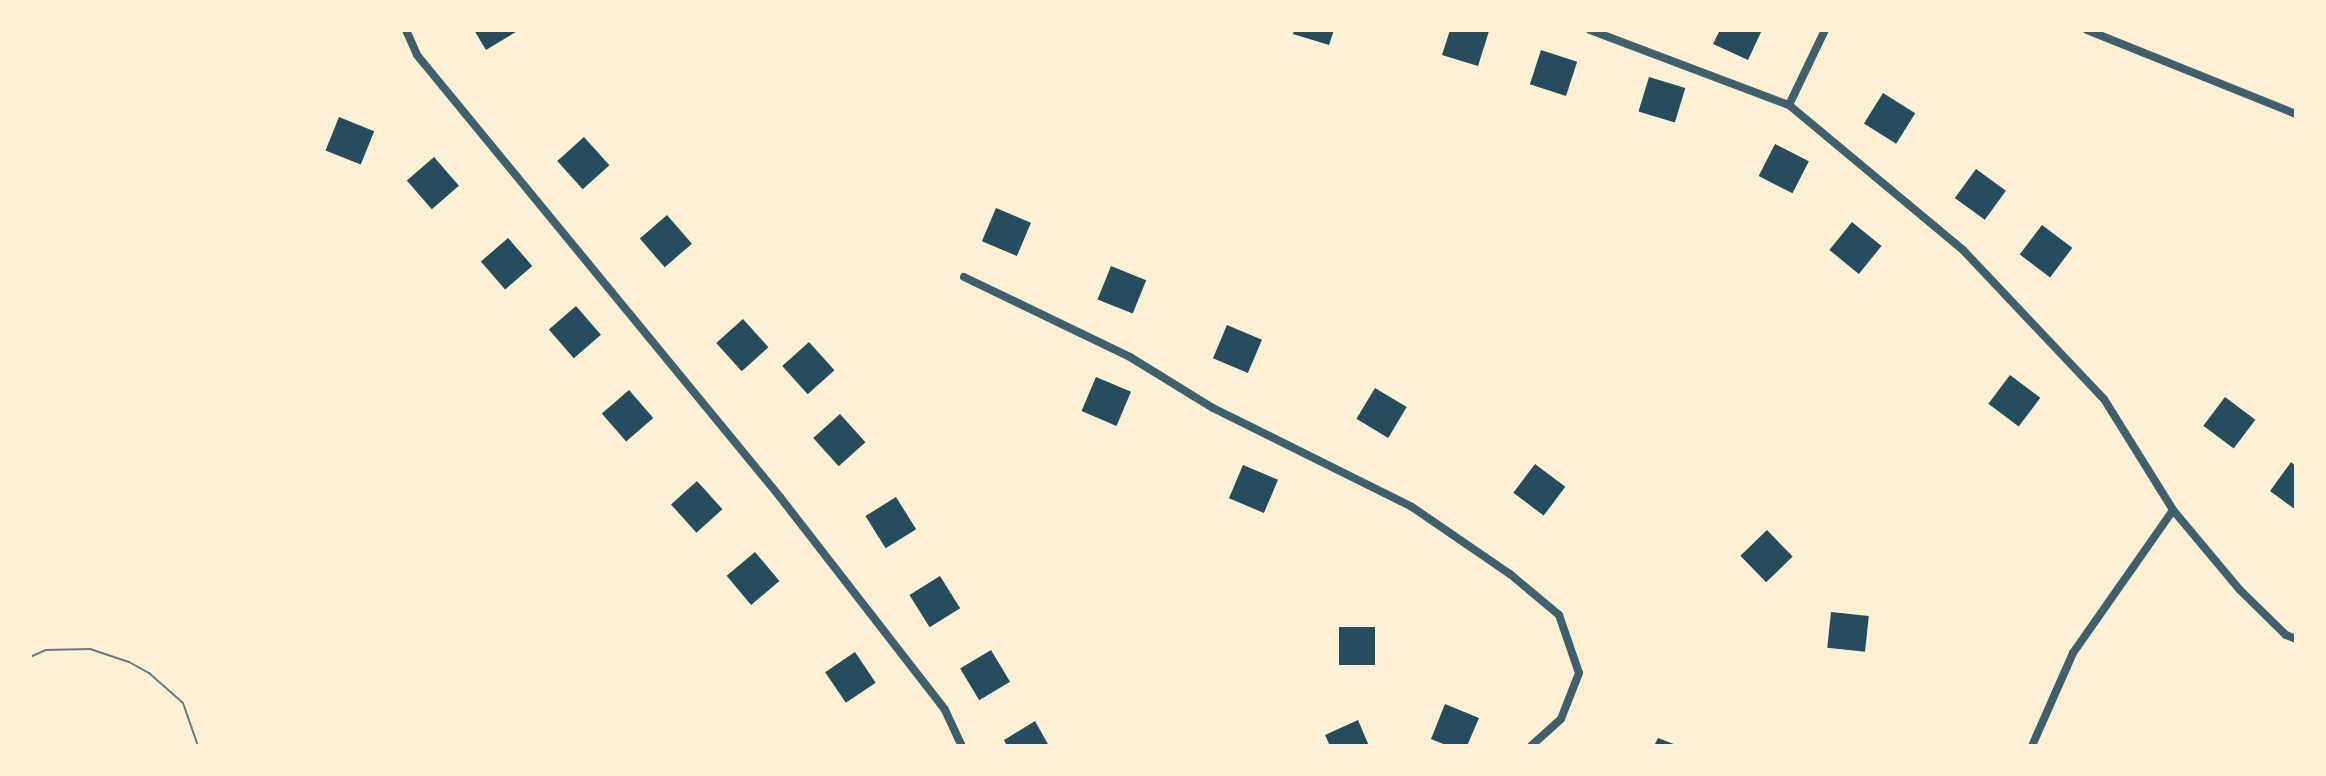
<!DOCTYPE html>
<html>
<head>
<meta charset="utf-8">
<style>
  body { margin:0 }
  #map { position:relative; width:2326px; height:776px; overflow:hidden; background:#fdf0d5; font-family:"Open Sans",sans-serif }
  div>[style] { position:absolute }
  .building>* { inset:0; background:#264d5e; transform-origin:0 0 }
  .minor>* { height:8px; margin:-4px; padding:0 4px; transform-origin:4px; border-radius:4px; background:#3f606c }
  .tram>* { height:2px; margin:-1px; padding:0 1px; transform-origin:1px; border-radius:1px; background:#657d81 }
  span { translate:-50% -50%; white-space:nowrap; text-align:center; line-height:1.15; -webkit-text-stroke:7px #fdf0d5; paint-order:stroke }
  .frame { position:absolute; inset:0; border:32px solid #fdf0d5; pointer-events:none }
</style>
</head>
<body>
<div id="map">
  <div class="building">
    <i style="clip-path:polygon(474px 30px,519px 30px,486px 50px)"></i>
    <i style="clip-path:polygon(1294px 30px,1334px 30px,1329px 45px,1293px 34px)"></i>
    <i style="clip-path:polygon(1450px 30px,1489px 31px,1478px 66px,1442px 55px)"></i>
    <i style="clip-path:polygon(1720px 30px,1762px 30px,1748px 60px,1713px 44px)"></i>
    <i style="left:1541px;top:50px;width:38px;height:36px;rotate:18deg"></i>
    <i style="left:1649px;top:77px;width:38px;height:36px;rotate:17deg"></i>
    <i style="left:1883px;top:93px;width:38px;height:36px;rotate:32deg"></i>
    <i style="left:339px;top:117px;width:38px;height:36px;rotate:22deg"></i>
    <i style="left:584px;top:137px;width:38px;height:36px;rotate:48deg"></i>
    <i style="left:1775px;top:144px;width:38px;height:36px;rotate:27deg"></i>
    <i style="left:434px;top:157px;width:38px;height:36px;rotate:49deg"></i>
    <i style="left:1976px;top:169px;width:37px;height:36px;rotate:36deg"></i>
    <i style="left:996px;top:208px;width:38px;height:36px;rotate:23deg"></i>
    <i style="left:667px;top:215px;width:38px;height:36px;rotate:49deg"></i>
    <i style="left:1852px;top:222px;width:38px;height:36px;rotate:39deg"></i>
    <i style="left:2042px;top:225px;width:38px;height:37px;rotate:37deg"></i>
    <i style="left:508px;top:238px;width:37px;height:36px;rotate:49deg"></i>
    <i style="left:1111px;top:266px;width:38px;height:36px;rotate:22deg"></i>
    <i style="left:576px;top:306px;width:38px;height:36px;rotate:49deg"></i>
    <i style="left:743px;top:319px;width:38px;height:36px;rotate:48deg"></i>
    <i style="left:1227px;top:325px;width:38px;height:36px;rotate:23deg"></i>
    <i style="left:809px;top:342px;width:38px;height:36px;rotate:48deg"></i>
    <i style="left:2010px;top:375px;width:38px;height:36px;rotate:37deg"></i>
    <i style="left:1096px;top:377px;width:38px;height:37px;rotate:23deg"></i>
    <i style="left:1375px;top:388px;width:37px;height:36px;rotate:31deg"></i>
    <i style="left:629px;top:390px;width:37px;height:36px;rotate:49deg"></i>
    <i style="left:2225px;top:397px;width:38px;height:36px;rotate:37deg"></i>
    <i style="left:840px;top:414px;width:38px;height:36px;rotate:48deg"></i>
    <i style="clip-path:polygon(2291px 462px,2296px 466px,2296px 510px,2270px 491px)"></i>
    <i style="left:1535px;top:464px;width:38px;height:36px;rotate:37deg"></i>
    <i style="left:1243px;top:465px;width:38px;height:36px;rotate:23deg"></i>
    <i style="left:697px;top:481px;width:38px;height:35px;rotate:48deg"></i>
    <i style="left:896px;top:497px;width:38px;height:36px;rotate:58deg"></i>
    <i style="left:1767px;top:530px;width:37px;height:37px;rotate:46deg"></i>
    <i style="left:755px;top:552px;width:38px;height:37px;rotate:50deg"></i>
    <i style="left:940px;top:576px;width:38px;height:36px;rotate:58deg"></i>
    <i style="left:1831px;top:612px;width:38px;height:36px;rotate:6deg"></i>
    <i style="left:1339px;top:627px;width:36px;height:38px"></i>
    <i style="left:991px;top:650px;width:37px;height:36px;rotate:59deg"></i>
    <i style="left:855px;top:652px;width:37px;height:36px;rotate:56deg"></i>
    <i style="clip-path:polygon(1445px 704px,1479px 718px,1467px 746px,1448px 746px,1431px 739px)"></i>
    <i style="clip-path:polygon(1358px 720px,1369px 746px,1330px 746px,1325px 735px)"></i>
    <i style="clip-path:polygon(1035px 721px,1049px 746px,1007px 746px,1004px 740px)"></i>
    <i style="clip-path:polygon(1658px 738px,1679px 746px,1654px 746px)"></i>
  </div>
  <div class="minor">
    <i style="left:406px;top:30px;width:27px;rotate:66deg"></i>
    <i style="left:417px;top:55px;width:572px;rotate:50.6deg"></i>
    <i style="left:780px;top:497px;width:269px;rotate:52.2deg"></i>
    <i style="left:945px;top:710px;width:40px;rotate:65deg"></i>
    <i style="left:1590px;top:30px;width:213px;rotate:20.7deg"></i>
    <i style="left:1789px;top:105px;width:226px;rotate:39.8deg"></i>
    <i style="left:1963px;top:250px;width:205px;rotate:46.6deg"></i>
    <i style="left:2104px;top:399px;width:131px;rotate:58.1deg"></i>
    <i style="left:2173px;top:510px;width:104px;rotate:50.1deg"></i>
    <i style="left:2240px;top:590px;width:64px;rotate:44.4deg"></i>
    <i style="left:2286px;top:635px;width:11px;rotate:22deg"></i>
    <i style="left:2087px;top:30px;width:225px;rotate:21.9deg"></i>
    <i style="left:1789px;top:105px;width:83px;rotate:-64.4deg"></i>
    <i style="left:964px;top:277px;width:184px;rotate:25.7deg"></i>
    <i style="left:1130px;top:357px;width:97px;rotate:31.6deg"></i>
    <i style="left:1213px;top:408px;width:222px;rotate:26.4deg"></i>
    <i style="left:1412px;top:507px;width:119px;rotate:34.4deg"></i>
    <i style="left:1510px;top:574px;width:64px;rotate:39.9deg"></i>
    <i style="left:1559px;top:615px;width:61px;rotate:71deg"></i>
    <i style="left:1579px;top:673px;width:49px;rotate:111.4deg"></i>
    <i style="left:1561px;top:719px;width:40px;rotate:138deg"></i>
    <i style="left:2032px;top:746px;width:102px;rotate:-66.2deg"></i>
    <i style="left:2073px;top:653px;width:174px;rotate:-55deg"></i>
  </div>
  <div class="tram">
    <i style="left:30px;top:657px;width:17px;rotate:-24deg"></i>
    <i style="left:46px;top:650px;width:44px;rotate:-1.3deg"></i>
    <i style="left:90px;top:649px;width:41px;rotate:18.4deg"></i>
    <i style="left:129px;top:662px;width:23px;rotate:29deg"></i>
    <i style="left:149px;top:673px;width:45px;rotate:41.4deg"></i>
    <i style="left:183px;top:703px;width:46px;rotate:70.8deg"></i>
  </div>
  <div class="frame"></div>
</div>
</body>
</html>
